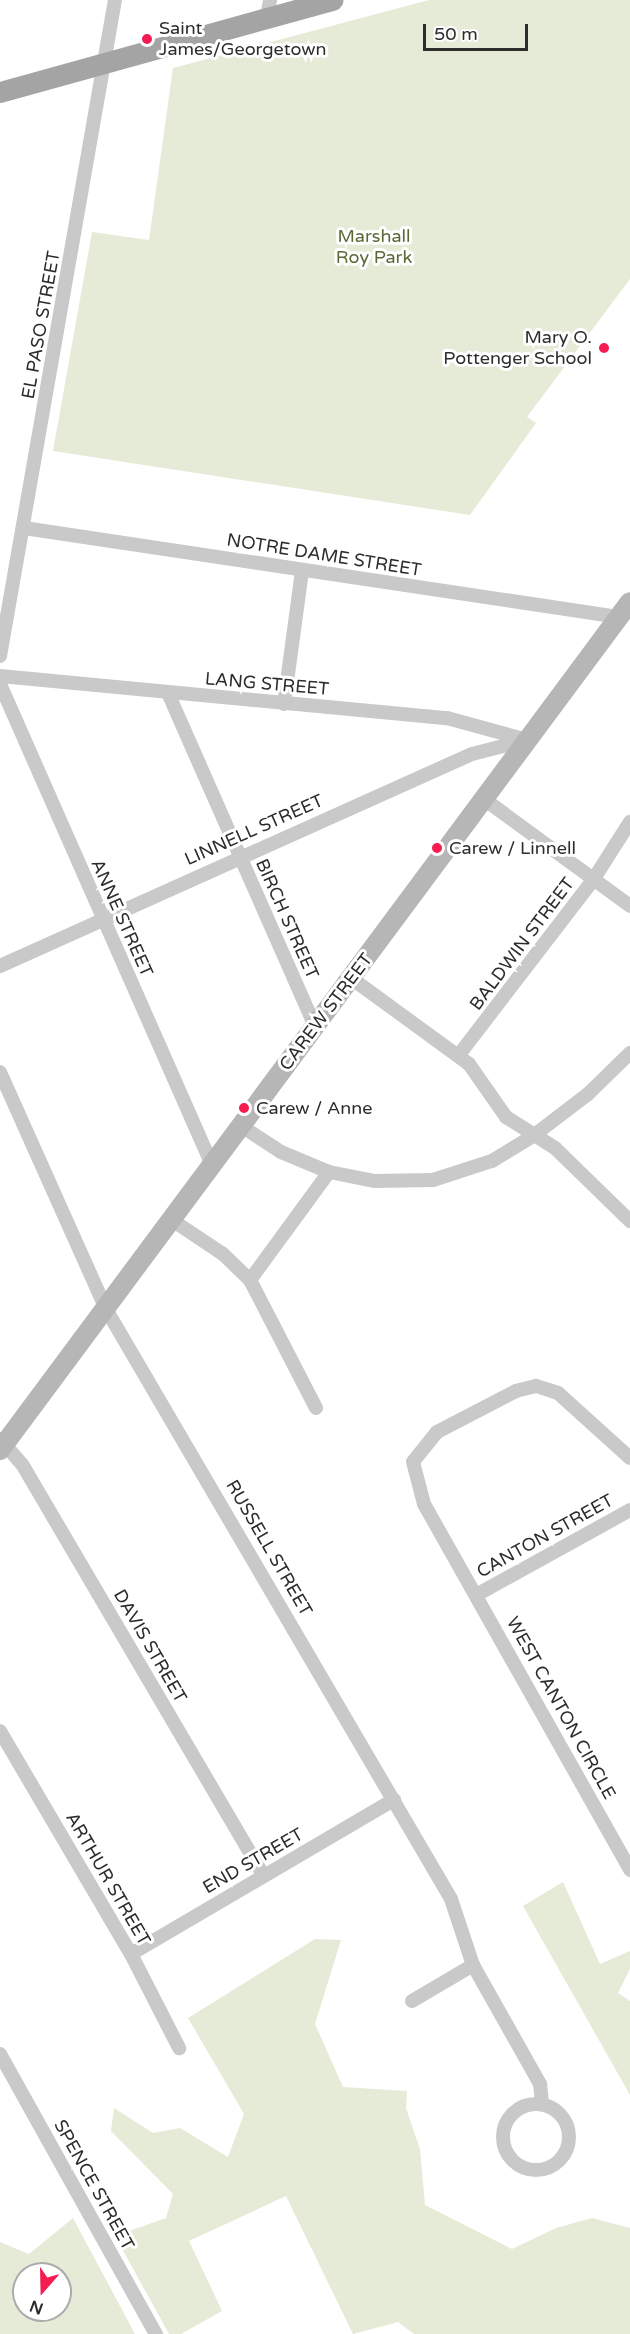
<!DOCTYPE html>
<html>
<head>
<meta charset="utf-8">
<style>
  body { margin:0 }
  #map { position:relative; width:630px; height:2334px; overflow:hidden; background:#fff; font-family:"Varela Round",sans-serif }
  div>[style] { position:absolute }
  .green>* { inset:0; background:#e5ebd7 }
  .street>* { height:14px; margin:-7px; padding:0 7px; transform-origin:7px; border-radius:7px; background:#c9c9c9 }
  .street>.ring { margin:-7px; padding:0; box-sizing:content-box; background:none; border:14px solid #c9c9c9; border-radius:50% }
  .secondary>* { height:20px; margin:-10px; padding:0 10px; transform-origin:10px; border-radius:10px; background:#b6b6b6 }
  .primary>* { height:21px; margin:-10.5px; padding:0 10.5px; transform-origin:10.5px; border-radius:10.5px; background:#a4a4a4 }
  .dots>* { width:16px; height:16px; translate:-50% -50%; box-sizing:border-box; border:3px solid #fff; border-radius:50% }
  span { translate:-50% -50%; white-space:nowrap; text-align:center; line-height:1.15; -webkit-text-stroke:6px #fff; paint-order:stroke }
  .poi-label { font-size:18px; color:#2c2c2c }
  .left { translate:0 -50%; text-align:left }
  .right { translate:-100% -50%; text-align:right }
  .park-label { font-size:18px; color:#576a36 }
  .street-label { font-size:18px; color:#2c2c2c }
  .north { position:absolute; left:12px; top:2262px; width:60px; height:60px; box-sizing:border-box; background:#fff; border:2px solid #ababab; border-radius:50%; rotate:200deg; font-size:16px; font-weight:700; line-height:24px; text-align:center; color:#2c2c2c }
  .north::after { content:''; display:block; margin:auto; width:21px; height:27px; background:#f41c50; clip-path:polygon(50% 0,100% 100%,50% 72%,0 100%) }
  .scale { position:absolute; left:423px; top:24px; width:105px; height:27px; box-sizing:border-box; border:3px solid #2c2c2c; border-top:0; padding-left:8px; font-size:18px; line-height:21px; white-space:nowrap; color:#2c2c2c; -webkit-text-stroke:4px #fff; paint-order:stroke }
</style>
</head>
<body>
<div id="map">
  <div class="green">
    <i style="clip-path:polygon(429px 0,630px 0,630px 279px,527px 417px,536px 423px,470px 515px,53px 451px,92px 232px,149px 240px,173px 68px)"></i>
    <i style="clip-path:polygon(563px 1882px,600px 1964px,630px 1951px,630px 1969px,618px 1993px,630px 2001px,630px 2095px,523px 1906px)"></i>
    <i style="clip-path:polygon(315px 1939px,341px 1940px,315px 2024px,343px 2087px,407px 2091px,406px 2108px,420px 2149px,425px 2205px,512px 2249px,556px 2228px,592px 2218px,630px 2228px,630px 2334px,414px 2334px,398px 2322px,353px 2334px,286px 2196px,189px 2241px,222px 2311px,181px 2334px,169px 2334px,115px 2236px,166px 2218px,173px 2194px,111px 2131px,114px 2108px,153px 2133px,180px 2128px,228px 2157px,244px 2114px,188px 2018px)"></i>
    <i style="clip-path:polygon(evenodd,73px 2218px,135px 2334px,0 2334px,0 2242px,29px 2254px,73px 2218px,24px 2274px,60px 2274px,60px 2310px,24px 2310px,24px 2274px)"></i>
  </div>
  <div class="street">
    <i style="left:267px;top:16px;width:16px;rotate:-79deg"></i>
    <i style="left:24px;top:528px;width:602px;rotate:8.51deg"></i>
    <i style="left:0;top:656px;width:666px;rotate:-80.06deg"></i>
    <i style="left:0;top:676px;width:449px;rotate:5.4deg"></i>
    <i style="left:447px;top:718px;width:83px;rotate:15.4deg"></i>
    <i style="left:0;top:684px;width:526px;rotate:66.21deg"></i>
    <i style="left:168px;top:693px;width:365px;rotate:66.2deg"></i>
    <i style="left:284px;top:704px;width:135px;rotate:-82.3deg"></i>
    <i style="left:484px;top:799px;width:181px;rotate:36.2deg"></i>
    <i style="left:0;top:966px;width:517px;rotate:-24.19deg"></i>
    <i style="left:472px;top:754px;width:57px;rotate:-14.3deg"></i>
    <i style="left:351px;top:978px;width:146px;rotate:36.1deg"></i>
    <i style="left:469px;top:1064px;width:65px;rotate:55.1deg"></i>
    <i style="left:506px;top:1117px;width:58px;rotate:32.3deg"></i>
    <i style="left:555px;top:1148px;width:105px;rotate:44.2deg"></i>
    <i style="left:458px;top:1056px;width:222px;rotate:-52.5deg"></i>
    <i style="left:593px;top:880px;width:69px;rotate:-57.5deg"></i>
    <i style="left:0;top:1072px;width:260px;rotate:65.9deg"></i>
    <i style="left:106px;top:1309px;width:683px;rotate:59.68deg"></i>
    <i style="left:451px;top:1899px;width:70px;rotate:71.6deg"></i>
    <i style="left:473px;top:1965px;width:137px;rotate:60.6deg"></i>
    <i style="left:540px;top:2084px;width:20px;rotate:84deg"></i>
    <i style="left:241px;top:1126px;width:48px;rotate:33deg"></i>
    <i style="left:281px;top:1152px;width:52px;rotate:22.6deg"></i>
    <i style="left:329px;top:1172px;width:47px;rotate:11.1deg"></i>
    <i style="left:375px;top:1181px;width:58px;rotate:-1deg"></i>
    <i style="left:433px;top:1180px;width:62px;rotate:-17.9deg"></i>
    <i style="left:492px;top:1161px;width:48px;rotate:-31.4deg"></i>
    <i style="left:533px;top:1136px;width:69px;rotate:-37.4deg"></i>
    <i style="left:588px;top:1094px;width:59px;rotate:-44.3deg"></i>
    <i style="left:172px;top:1220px;width:61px;rotate:33.7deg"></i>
    <i style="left:223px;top:1254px;width:37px;rotate:44deg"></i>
    <i style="left:250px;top:1280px;width:144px;rotate:62.7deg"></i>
    <i style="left:250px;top:1280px;width:134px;rotate:-53.8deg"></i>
    <i style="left:0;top:1439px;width:33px;rotate:49deg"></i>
    <i style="left:22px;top:1464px;width:476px;rotate:59.6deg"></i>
    <i style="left:630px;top:1458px;width:97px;rotate:-137.9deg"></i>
    <i style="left:558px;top:1393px;width:23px;rotate:-162deg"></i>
    <i style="left:536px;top:1386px;width:21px;rotate:166deg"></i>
    <i style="left:516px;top:1391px;width:89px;rotate:152.6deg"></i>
    <i style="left:437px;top:1432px;width:38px;rotate:129deg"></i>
    <i style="left:413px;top:1462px;width:43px;rotate:75.3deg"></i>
    <i style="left:424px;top:1504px;width:420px;rotate:60.6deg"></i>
    <i style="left:478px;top:1594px;width:174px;rotate:-28.9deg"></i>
    <i style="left:0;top:1731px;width:259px;rotate:59.6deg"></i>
    <i style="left:131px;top:1954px;width:106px;rotate:62.9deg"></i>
    <i style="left:131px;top:1954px;width:305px;rotate:-30.4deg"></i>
    <i style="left:412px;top:2001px;width:71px;rotate:-30.5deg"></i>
    <i style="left:0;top:2054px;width:321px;rotate:60.9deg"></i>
    <i class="ring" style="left:503px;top:2104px;width:52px;height:52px"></i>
  </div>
  <div class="secondary">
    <i style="left:0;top:1450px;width:1056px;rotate:-53.39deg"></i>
  </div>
  <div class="primary">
    <i style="left:0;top:92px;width:345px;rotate:-15.5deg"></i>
  </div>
  <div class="dots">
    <i style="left:147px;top:39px;background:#f41c50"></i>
    <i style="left:604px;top:348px;background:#f41c50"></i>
    <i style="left:437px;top:848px;background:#f41c50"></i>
    <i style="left:244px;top:1108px;background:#f41c50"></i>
  </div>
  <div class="poi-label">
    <span class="left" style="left:159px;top:39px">Saint<br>James/Georgetown</span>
    <span class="right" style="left:592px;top:348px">Mary O.<br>Pottenger School</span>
    <span class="left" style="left:449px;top:848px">Carew / Linnell</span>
    <span class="left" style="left:256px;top:1108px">Carew / Anne</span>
  </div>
  <div class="park-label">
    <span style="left:374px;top:247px">Marshall<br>Roy Park</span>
  </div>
  <div class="street-label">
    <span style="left:41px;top:325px;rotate:-80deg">EL PASO STREET</span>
    <span style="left:324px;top:555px;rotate:9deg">NOTRE DAME STREET</span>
    <span style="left:267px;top:684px;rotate:5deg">LANG STREET</span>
    <span style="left:254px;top:830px;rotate:-24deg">LINNELL STREET</span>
    <span style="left:122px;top:918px;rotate:66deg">ANNE STREET</span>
    <span style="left:287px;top:919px;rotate:66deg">BIRCH STREET</span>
    <span style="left:522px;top:944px;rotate:-53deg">BALDWIN STREET</span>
    <span style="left:326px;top:1012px;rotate:-53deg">CAREW STREET</span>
    <span style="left:545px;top:1536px;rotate:-29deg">CANTON STREET</span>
    <span style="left:269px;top:1548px;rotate:60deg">RUSSELL STREET</span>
    <span style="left:150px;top:1646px;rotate:60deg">DAVIS STREET</span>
    <span style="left:561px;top:1708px;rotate:61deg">WEST CANTON CIRCLE</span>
    <span style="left:253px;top:1861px;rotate:-30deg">END STREET</span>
    <span style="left:108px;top:1879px;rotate:60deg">ARTHUR STREET</span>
    <span style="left:94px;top:2185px;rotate:61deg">SPENCE STREET</span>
  </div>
  <div class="north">N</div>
  <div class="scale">50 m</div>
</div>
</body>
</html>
